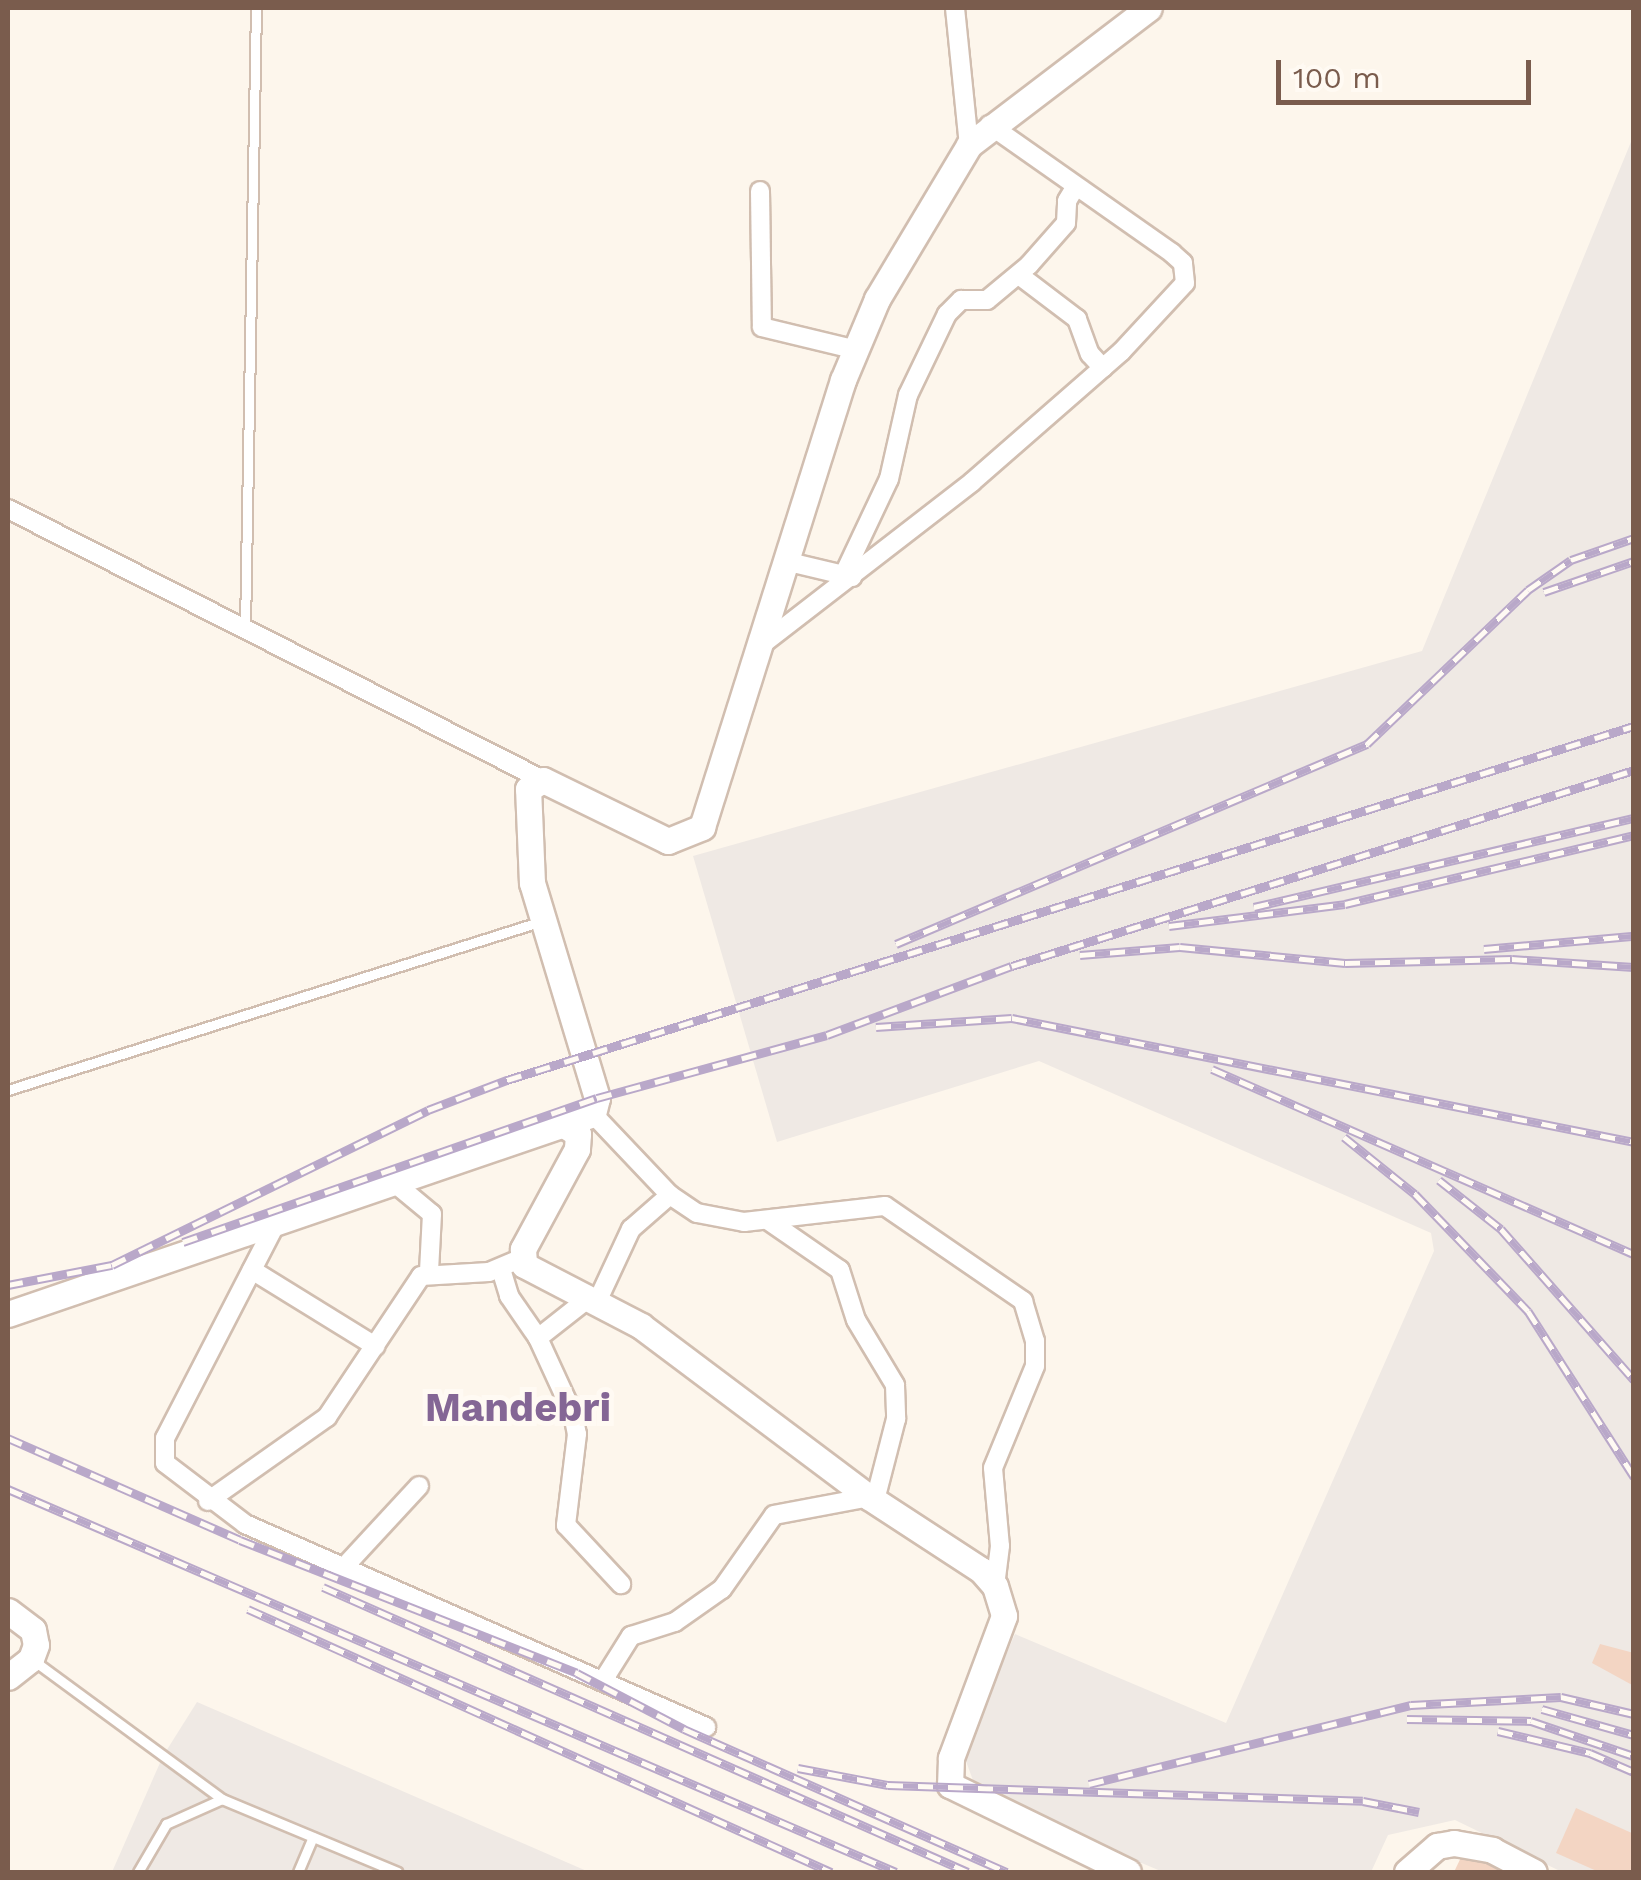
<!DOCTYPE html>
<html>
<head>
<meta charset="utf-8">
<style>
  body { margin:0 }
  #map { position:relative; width:1641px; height:1880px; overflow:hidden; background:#fdf6ec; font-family:"Work Sans",sans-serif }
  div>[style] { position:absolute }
  .industrial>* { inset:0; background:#efe9e4 }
  .building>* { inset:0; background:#f3d5c3 }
  .roads { filter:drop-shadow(2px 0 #d1beb0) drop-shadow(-2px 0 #d1beb0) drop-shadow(0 2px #d1beb0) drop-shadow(0 -2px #d1beb0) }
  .lane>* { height:9px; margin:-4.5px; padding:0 4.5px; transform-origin:4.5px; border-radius:4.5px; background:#fff }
  .street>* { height:18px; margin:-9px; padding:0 9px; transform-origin:9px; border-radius:9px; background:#fff }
  .secondary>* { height:25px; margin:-12.5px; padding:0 12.5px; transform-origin:12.5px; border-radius:12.5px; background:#fff }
  .rail>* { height:9px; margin-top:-4.5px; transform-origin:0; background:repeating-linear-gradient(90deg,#fffaf3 0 15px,#b9a8c9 0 30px); box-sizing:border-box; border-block:2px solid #b9a8c9 }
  span { translate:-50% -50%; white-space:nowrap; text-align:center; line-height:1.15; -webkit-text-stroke:10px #fffaf3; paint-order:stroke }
  .quarter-label { font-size:40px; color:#846695; font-weight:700 }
  .frame { position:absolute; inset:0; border:10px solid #7a5c4d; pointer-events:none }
  .scale { position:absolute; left:1276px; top:60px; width:255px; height:45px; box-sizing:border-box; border:5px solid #7a5c4d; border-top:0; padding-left:12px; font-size:30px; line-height:35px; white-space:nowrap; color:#7a5c4d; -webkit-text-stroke:8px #fffaf3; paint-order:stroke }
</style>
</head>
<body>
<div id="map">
  <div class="industrial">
    <i style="clip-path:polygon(1633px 137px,1633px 1872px,1562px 1872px,1455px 1820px,1388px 1835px,1371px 1872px,1163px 1872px,978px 1794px,963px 1753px,1015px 1634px,1226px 1723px,1434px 1251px,1431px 1233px,1039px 1061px,777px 1142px,693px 856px,1422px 651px)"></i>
    <i style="clip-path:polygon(197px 1702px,589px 1872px,112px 1872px,163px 1756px)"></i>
  </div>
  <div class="building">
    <i style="clip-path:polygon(1600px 1644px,1634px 1653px,1634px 1686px,1592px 1663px)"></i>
    <i style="clip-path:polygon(1576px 1808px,1634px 1834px,1634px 1872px,1599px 1872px,1556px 1853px)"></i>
    <i style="clip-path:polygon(1466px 1847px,1522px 1872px,1454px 1872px)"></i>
  </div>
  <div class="roads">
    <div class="lane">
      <i style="left:245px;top:629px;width:621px;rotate:-88.99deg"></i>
      <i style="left:8px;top:1090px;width:557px;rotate:-17.56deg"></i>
      <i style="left:33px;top:1660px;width:235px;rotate:36.3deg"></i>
      <i style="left:222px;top:1799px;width:190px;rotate:22.6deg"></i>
      <i style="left:138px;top:1872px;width:56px;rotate:-59.7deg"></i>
      <i style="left:166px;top:1824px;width:61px;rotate:-24.1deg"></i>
      <i style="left:298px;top:1872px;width:38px;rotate:-67deg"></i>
    </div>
    <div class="street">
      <i style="left:955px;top:8px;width:138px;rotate:84.2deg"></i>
      <i style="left:760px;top:191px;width:136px;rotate:89.2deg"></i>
      <i style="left:762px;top:327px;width:94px;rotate:13.6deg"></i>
      <i style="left:1019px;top:275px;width:73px;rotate:37.2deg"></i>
      <i style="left:1077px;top:319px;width:37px;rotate:70deg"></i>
      <i style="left:1090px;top:354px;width:19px;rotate:47deg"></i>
      <i style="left:8px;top:509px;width:600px;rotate:26.86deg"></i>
      <i style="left:789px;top:562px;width:65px;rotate:13.4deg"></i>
      <i style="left:844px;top:574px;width:105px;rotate:-64.7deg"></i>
      <i style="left:889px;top:479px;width:86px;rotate:-77.3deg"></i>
      <i style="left:908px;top:395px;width:90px;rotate:-64.3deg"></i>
      <i style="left:947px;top:314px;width:20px;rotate:-45deg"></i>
      <i style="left:961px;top:300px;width:26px"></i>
      <i style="left:987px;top:300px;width:55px;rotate:-39.8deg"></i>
      <i style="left:1029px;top:265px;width:56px;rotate:-48.6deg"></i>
      <i style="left:1066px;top:223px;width:22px;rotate:-87deg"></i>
      <i style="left:1067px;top:201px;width:17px;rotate:-59deg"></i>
      <i style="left:764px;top:643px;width:263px;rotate:-37.7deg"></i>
      <i style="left:972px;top:482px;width:198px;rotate:-41.1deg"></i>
      <i style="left:1121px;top:352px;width:94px;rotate:-47.2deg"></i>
      <i style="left:1185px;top:283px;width:20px;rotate:-96deg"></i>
      <i style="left:1183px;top:263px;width:15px;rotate:-138deg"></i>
      <i style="left:1172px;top:253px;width:223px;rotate:-144.9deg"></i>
      <i style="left:593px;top:1114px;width:112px;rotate:46.5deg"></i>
      <i style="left:670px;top:1195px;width:32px;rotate:34deg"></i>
      <i style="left:697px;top:1213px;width:48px;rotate:10.8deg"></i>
      <i style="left:744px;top:1222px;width:142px;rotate:-6.5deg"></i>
      <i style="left:885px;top:1206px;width:168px;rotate:34.5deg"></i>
      <i style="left:1023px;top:1301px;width:42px;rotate:73.3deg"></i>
      <i style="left:1035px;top:1341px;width:25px;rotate:90deg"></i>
      <i style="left:1035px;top:1366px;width:110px;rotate:112.4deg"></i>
      <i style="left:993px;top:1468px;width:78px;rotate:84.9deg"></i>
      <i style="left:1000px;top:1546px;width:40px;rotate:97.1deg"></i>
      <i style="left:391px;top:1180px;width:53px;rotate:39.7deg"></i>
      <i style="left:432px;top:1214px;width:58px;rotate:93deg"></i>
      <i style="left:769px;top:1221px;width:86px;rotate:34.6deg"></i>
      <i style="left:840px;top:1270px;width:52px;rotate:72.3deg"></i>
      <i style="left:856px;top:1320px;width:76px;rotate:59deg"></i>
      <i style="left:895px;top:1385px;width:34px;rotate:88deg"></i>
      <i style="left:896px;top:1419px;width:84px;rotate:104.5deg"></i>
      <i style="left:274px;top:1227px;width:237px;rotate:117.3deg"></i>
      <i style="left:165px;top:1438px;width:25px;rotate:90deg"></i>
      <i style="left:165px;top:1463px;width:101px;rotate:37.3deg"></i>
      <i style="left:245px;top:1524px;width:504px;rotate:23.77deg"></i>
      <i style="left:501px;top:1269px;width:28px;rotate:73deg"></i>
      <i style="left:509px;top:1296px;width:51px;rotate:55.4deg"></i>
      <i style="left:538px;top:1338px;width:84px;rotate:65.3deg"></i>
      <i style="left:573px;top:1414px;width:20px;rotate:79deg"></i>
      <i style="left:577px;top:1434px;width:92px;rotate:96.9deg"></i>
      <i style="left:566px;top:1525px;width:81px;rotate:47deg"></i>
      <i style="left:252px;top:1270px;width:145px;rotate:31.7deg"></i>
      <i style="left:596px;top:1304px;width:83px;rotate:-65deg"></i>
      <i style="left:631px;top:1229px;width:52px;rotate:-41.1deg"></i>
      <i style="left:538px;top:1338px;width:60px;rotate:-38.2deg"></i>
      <i style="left:208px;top:1501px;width:146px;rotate:-35.2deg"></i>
      <i style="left:327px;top:1417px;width:169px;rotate:-56.3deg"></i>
      <i style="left:421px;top:1276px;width:68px;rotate:-3.4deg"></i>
      <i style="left:489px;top:1272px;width:36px;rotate:-23deg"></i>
      <i style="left:345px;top:1566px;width:109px;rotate:-47.2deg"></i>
      <i style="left:604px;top:1679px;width:51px;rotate:-57.9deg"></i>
      <i style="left:631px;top:1636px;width:46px;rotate:-17.7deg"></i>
      <i style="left:675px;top:1622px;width:57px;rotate:-35.1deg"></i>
      <i style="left:722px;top:1589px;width:90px;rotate:-54.9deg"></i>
      <i style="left:774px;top:1515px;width:97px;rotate:-10.7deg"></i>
    </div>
    <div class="secondary">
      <i style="left:567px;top:1127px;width:13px;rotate:32deg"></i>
      <i style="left:578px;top:1134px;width:15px;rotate:94deg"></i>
      <i style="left:577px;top:1149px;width:114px;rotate:118.4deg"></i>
      <i style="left:523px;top:1249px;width:16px;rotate:86deg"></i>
      <i style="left:524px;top:1265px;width:132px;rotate:27.5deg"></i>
      <i style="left:641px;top:1326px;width:285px;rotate:36.9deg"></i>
      <i style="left:869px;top:1497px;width:134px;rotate:33.1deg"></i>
      <i style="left:981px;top:1570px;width:21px;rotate:49deg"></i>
      <i style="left:995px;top:1586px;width:31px;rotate:73deg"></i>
      <i style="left:1004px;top:1616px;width:152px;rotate:110.5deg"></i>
      <i style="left:951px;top:1758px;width:27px;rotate:92deg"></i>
      <i style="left:950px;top:1785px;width:198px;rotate:26deg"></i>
      <i style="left:8px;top:1314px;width:618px;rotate:-18.87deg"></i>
      <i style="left:593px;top:1114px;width:16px;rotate:-76deg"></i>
      <i style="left:597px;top:1098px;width:225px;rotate:-106.8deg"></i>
      <i style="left:532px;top:883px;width:94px;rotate:-92.4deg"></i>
      <i style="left:528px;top:789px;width:17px;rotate:-31deg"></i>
      <i style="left:543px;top:780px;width:139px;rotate:26deg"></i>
      <i style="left:668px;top:841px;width:37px;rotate:-22deg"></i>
      <i style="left:702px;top:827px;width:469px;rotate:-72.5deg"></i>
      <i style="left:843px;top:380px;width:88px;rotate:-67.2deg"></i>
      <i style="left:877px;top:299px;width:179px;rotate:-59.1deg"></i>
      <i style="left:969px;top:145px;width:226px;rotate:-37.3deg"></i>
      <i style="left:8px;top:1611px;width:31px;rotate:37deg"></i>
      <i style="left:33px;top:1630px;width:15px;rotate:79deg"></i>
      <i style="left:36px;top:1645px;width:15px;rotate:110deg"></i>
      <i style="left:31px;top:1659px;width:29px;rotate:142deg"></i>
      <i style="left:1407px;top:1872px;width:40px;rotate:-41deg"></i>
      <i style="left:1437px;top:1846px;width:17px;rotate:-10deg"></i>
      <i style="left:1454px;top:1843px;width:39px;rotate:10deg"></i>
      <i style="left:1492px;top:1850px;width:47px;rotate:27.6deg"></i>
    </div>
  </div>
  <div class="rail">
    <i style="left:1544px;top:592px;width:95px;rotate:-19deg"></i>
    <i style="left:1254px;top:907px;width:390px;rotate:-13.2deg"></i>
    <i style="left:1169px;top:926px;width:177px;rotate:-7.1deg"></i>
    <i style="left:1345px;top:904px;width:297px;rotate:-13.4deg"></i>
    <i style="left:896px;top:944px;width:512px;rotate:-23.01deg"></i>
    <i style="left:1367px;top:744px;width:223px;rotate:-43.7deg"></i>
    <i style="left:1528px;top:590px;width:52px;rotate:-34.9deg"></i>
    <i style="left:1571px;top:560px;width:67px;rotate:-19.2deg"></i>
    <i style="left:1484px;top:949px;width:151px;rotate:-5deg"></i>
    <i style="left:1080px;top:955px;width:100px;rotate:-4.6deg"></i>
    <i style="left:1180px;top:947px;width:166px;rotate:5.5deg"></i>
    <i style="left:1345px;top:963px;width:167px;rotate:-1.4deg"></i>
    <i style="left:1512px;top:959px;width:122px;rotate:3.8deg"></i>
    <i style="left:876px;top:1027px;width:136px;rotate:-3.8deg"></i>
    <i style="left:1012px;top:1018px;width:634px;rotate:11.27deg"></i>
    <i style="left:1212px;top:1069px;width:461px;rotate:23.7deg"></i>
    <i style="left:1344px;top:1137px;width:91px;rotate:38.8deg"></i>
    <i style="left:1415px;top:1194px;width:163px;rotate:46deg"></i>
    <i style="left:1528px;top:1311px;width:197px;rotate:57.4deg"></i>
    <i style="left:1439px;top:1180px;width:79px;rotate:38.3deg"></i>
    <i style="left:1501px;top:1229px;width:201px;rotate:48.6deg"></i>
    <i style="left:183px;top:1242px;width:438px;rotate:-19.2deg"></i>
    <i style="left:597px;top:1098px;width:238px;rotate:-15.3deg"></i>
    <i style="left:827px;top:1035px;width:197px;rotate:-20.5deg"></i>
    <i style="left:1012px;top:966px;width:652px;rotate:-17.49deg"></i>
    <i style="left:8px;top:1285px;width:106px;rotate:-10.9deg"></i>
    <i style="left:112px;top:1265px;width:352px;rotate:-26.1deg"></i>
    <i style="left:428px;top:1110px;width:85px;rotate:-20.8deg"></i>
    <i style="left:507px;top:1080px;width:1181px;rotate:-17.44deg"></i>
    <i style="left:8px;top:1438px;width:253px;rotate:23.7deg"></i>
    <i style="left:240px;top:1540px;width:362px;rotate:21.5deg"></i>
    <i style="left:577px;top:1673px;width:121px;rotate:27.6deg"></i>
    <i style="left:684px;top:1729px;width:353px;rotate:23.9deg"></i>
    <i style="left:8px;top:1489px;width:967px;rotate:23.33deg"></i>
    <i style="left:323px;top:1587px;width:705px;rotate:23.84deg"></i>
    <i style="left:248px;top:1609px;width:640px;rotate:24.28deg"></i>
    <i style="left:1542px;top:1709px;width:96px;rotate:15.8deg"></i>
    <i style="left:1407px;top:1719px;width:124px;rotate:0.9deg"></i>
    <i style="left:1531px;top:1721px;width:109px;rotate:18.8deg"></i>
    <i style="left:1498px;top:1731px;width:95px;rotate:13.4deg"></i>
    <i style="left:1590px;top:1753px;width:48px;rotate:23.4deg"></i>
    <i style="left:798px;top:1768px;width:92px;rotate:10.7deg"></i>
    <i style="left:888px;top:1785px;width:475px;rotate:1.9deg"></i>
    <i style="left:1363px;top:1801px;width:57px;rotate:11.1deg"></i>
    <i style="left:1089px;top:1784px;width:332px;rotate:-13.8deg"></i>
    <i style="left:1411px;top:1705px;width:150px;rotate:-3.1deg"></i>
    <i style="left:1561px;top:1697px;width:75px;rotate:13.1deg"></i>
  </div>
  <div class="quarter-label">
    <span style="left:518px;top:1408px">Mandebri</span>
  </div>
  <div class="frame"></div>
  <div class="scale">100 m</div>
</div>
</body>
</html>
